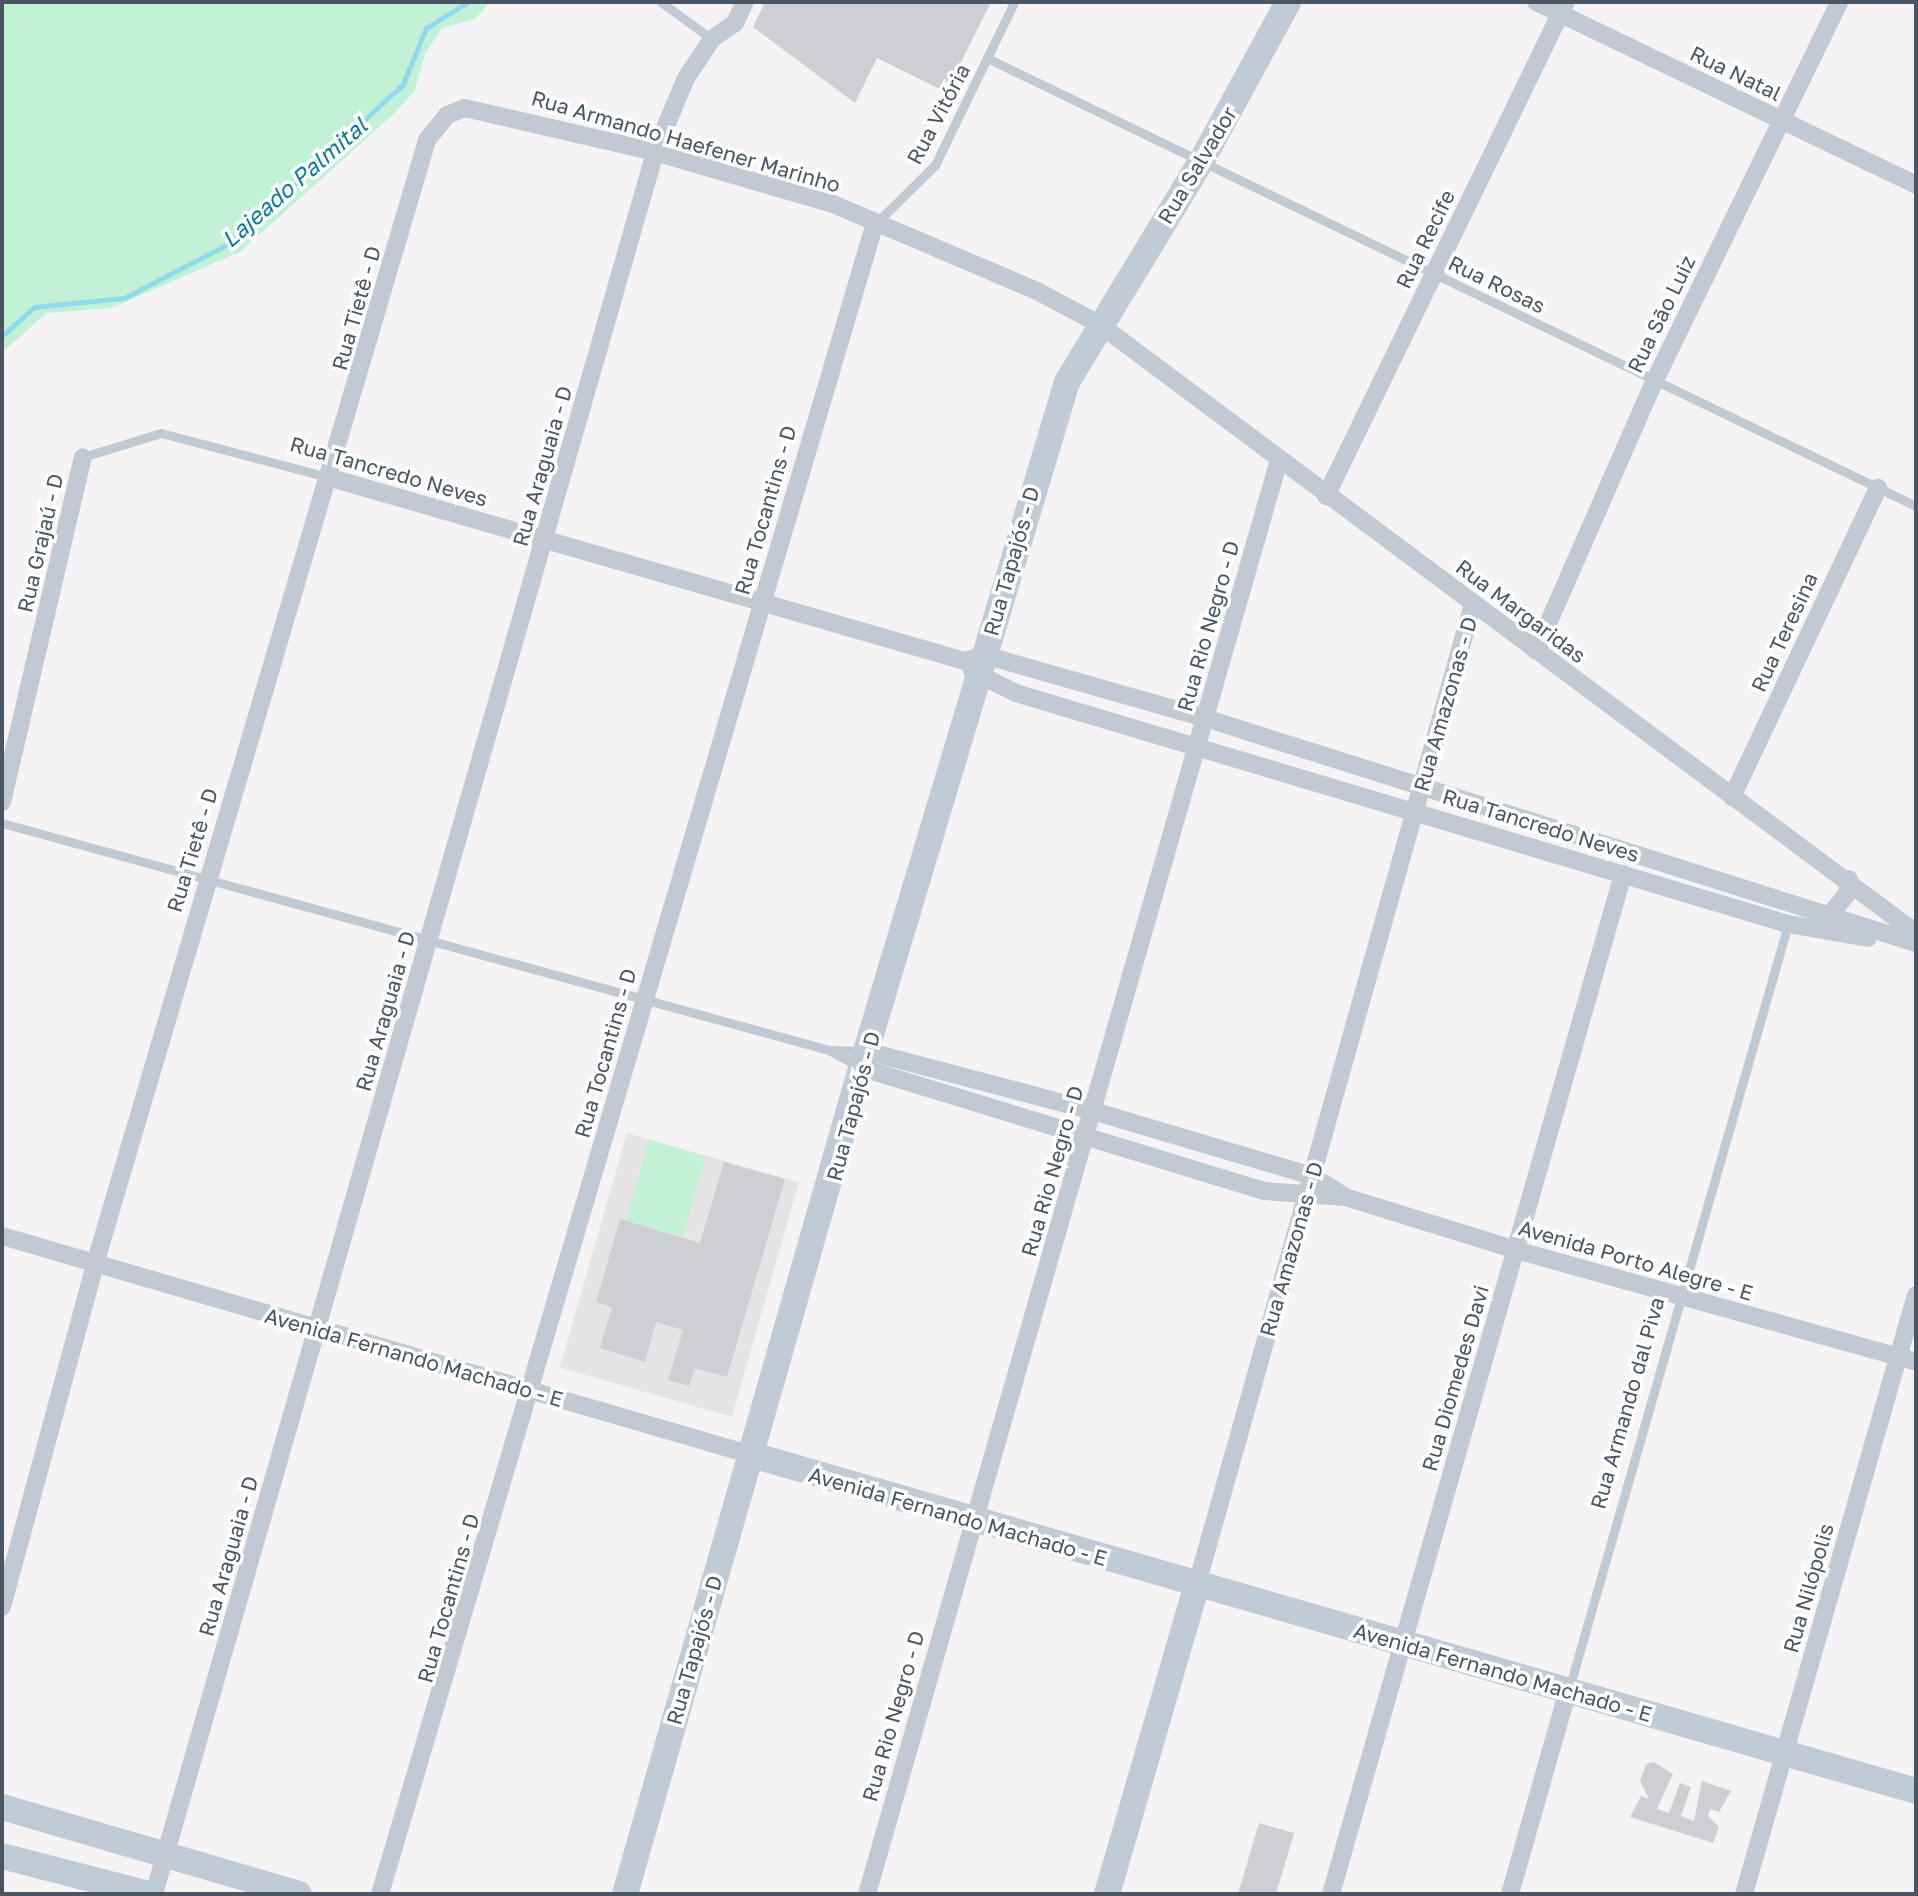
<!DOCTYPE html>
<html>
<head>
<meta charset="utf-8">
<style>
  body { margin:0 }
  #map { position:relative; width:1918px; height:1896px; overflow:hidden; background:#f5f3f3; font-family:"Golos Text",sans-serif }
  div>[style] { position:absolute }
  .education>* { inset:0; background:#e6e4e5; transform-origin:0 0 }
  .green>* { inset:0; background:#c3f1d5; transform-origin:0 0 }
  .stream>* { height:5px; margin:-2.5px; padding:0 2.5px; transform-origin:2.5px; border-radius:2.5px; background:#90daee }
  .building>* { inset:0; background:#cdcfd5 }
  .lane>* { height:9px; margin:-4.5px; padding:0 4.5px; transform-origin:4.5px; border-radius:4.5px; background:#c1cad2 }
  .street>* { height:18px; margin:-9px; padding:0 9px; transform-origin:9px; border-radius:9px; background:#c1cad2 }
  .secondary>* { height:26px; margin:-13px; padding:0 13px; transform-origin:13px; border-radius:13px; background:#c1cbd6 }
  span { translate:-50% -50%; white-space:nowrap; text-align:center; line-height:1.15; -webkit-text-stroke:7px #fff; paint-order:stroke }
  .street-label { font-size:21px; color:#4a5661 }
  .water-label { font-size:23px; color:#0c7c9b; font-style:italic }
  .frame { position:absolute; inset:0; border:4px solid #4a5661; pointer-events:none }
</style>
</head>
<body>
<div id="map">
  <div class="education">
    <i style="left:627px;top:1133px;width:179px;height:244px;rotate:16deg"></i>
  </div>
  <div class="green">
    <i style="clip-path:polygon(2px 2px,490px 2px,475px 19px,442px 28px,425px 54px,415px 90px,398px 110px,240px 252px,111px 308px,46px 313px,2px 353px)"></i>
    <i style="left:649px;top:1140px;width:59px;height:84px;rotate:16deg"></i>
  </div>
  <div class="stream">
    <i style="left:2px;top:336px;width:43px;rotate:-42.2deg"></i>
    <i style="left:34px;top:307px;width:90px;rotate:-5.7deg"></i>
    <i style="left:124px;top:298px;width:122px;rotate:-27.4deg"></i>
    <i style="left:232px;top:242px;width:233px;rotate:-42.7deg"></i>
    <i style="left:403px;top:84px;width:61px;rotate:-67.7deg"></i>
    <i style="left:426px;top:28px;width:49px;rotate:-31.8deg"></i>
  </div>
  <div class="building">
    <i style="clip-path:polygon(765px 2px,991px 2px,946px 92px,877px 58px,855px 103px,753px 27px)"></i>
    <i style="clip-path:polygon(724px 1162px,785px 1179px,727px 1377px,695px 1368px,689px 1386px,668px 1380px,683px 1330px,656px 1322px,645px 1362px,600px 1348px,612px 1307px,596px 1302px,620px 1219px,700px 1243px)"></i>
    <i style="clip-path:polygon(1654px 1762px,1673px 1774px,1657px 1809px,1669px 1813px,1680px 1783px,1691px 1787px,1681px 1816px,1694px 1821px,1702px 1781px,1731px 1791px,1719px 1812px,1710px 1809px,1708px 1816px,1719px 1827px,1713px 1843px,1630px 1817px,1641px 1796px,1649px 1799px,1640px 1781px,1646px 1764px)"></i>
    <i style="clip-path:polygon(1259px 1823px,1294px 1833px,1276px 1894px,1238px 1894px)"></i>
  </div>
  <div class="lane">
    <i style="left:661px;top:2px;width:63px;rotate:36deg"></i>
    <i style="left:987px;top:58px;width:1031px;rotate:25.75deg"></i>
    <i style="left:874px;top:225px;width:86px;rotate:-44.5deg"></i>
    <i style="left:935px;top:165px;width:181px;rotate:-64.1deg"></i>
    <i style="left:83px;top:457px;width:82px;rotate:-17.1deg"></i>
    <i style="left:161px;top:433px;width:173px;rotate:14.8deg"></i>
    <i style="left:2px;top:823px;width:858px;rotate:15.35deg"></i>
    <i style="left:829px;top:1050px;width:33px;rotate:29deg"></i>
    <i style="left:831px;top:1050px;width:31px;rotate:2deg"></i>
    <i style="left:1569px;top:1689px;width:796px;rotate:-74.02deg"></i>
  </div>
  <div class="street">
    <i style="left:1536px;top:2px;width:422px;rotate:25.7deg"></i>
    <i style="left:331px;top:478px;width:660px;rotate:16.1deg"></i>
    <i style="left:965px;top:661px;width:20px;rotate:-18deg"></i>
    <i style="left:984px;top:655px;width:230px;rotate:15.9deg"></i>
    <i style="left:1205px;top:718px;width:746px;rotate:17.56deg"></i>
    <i style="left:1326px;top:496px;width:549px;rotate:-64.09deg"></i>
    <i style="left:1536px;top:651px;width:296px;rotate:-66.3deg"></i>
    <i style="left:1655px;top:380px;width:420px;rotate:-64deg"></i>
    <i style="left:972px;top:671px;width:49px;rotate:26.6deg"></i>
    <i style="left:1016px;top:693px;width:806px;rotate:16.66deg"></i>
    <i style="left:1788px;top:924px;width:81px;rotate:9.9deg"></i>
    <i style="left:1732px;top:797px;width:342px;rotate:-64.7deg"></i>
    <i style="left:2px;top:802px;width:354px;rotate:-76.8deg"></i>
    <i style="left:1829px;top:916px;width:28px;rotate:-51deg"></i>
    <i style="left:1847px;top:894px;width:15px;rotate:-82deg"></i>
    <i style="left:866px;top:1051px;width:235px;rotate:14.8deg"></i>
    <i style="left:1093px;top:1111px;width:228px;rotate:16.5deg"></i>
    <i style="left:1312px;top:1176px;width:39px;rotate:32deg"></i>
    <i style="left:1345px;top:1197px;width:179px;rotate:17.2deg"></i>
    <i style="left:1516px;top:1250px;width:415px;rotate:15.6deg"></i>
    <i style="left:862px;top:1068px;width:420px;rotate:17deg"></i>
    <i style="left:1264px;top:1191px;width:81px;rotate:4.2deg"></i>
    <i style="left:2px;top:1236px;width:781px;rotate:16.28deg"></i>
    <i style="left:1197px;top:1584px;width:1018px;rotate:-74.27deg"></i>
    <i style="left:2px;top:1607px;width:355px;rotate:-74.8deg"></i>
    <i style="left:95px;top:1264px;width:1172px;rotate:-73.54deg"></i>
    <i style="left:427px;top:140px;width:32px;rotate:-51deg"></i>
    <i style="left:447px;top:115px;width:19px;rotate:-21deg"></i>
    <i style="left:465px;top:108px;width:195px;rotate:13deg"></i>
    <i style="left:655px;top:152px;width:185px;rotate:16.3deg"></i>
    <i style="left:833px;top:204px;width:222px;rotate:23.1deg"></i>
    <i style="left:1037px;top:291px;width:70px;rotate:28deg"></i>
    <i style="left:1099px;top:324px;width:1019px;rotate:36.7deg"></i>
    <i style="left:154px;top:1894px;width:1813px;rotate:-73.95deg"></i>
    <i style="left:655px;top:152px;width:80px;rotate:-67.3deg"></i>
    <i style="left:686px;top:78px;width:47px;rotate:-56.3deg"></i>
    <i style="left:712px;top:39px;width:28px;rotate:-35deg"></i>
    <i style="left:735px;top:23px;width:23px;rotate:-65deg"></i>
    <i style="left:380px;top:1894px;width:1740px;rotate:-73.5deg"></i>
    <i style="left:867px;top:1894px;width:1492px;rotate:-73.97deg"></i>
    <i style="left:1331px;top:1894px;width:1061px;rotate:-74.02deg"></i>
    <i style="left:1510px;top:1894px;width:211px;rotate:-74.1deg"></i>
    <i style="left:1744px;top:1894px;width:623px;rotate:-73.98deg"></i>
  </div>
  <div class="secondary">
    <i style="left:752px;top:1455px;width:1212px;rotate:16.1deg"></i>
    <i style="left:2px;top:1807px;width:309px;rotate:16.3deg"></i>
    <i style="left:2px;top:1856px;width:152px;rotate:14.5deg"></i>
    <i style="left:625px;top:1894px;width:877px;rotate:-74.05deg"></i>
    <i style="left:866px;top:1051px;width:699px;rotate:-73.28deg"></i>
    <i style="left:1067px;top:382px;width:260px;rotate:-58.7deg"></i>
    <i style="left:1202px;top:160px;width:180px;rotate:-61.4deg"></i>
    <i style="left:1107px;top:1894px;width:323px;rotate:-73.8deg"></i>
  </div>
  <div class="street-label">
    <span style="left:1736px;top:73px;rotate:26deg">Rua Natal</span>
    <span style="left:938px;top:114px;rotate:-62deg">Rua Vitória</span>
    <span style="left:686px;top:141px;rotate:16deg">Rua Armando Haefener Marinho</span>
    <span style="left:1197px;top:165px;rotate:-59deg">Rua Salvador</span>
    <span style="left:1425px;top:239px;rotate:-64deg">Rua Recife</span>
    <span style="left:1497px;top:284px;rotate:26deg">Rua Rosas</span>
    <span style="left:356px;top:308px;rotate:-74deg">Rua Tietê - D</span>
    <span style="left:1661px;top:314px;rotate:-64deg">Rua São Luiz</span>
    <span style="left:542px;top:466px;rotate:-74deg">Rua Araguaia - D</span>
    <span style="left:389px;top:471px;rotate:16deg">Rua Tancredo Neves</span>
    <span style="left:765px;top:510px;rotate:-74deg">Rua Tocantins - D</span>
    <span style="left:40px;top:543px;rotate:-77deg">Rua Grajaú - D</span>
    <span style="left:1011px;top:561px;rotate:-74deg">Rua Tapajós - D</span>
    <span style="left:1521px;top:611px;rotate:37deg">Rua Margaridas</span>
    <span style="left:1208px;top:626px;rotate:-74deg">Rua Rio Negro - D</span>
    <span style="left:1784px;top:632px;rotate:-65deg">Rua Teresina</span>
    <span style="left:1445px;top:704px;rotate:-74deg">Rua Amazonas - D</span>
    <span style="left:1541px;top:825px;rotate:17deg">Rua Tancredo Neves</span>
    <span style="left:192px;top:850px;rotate:-73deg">Rua Tietê - D</span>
    <span style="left:385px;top:1011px;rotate:-74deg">Rua Araguaia - D</span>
    <span style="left:605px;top:1053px;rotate:-74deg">Rua Tocantins - D</span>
    <span style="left:853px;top:1106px;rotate:-75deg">Rua Tapajós - D</span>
    <span style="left:1052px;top:1171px;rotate:-74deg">Rua Rio Negro - D</span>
    <span style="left:1291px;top:1249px;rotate:-74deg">Rua Amazonas - D</span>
    <span style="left:1636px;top:1260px;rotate:16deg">Avenida Porto Alegre - E</span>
    <span style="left:414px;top:1357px;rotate:16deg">Avenida Fernando Machado - E</span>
    <span style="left:1455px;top:1378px;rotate:-74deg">Rua Diomedes Davi</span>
    <span style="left:1627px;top:1403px;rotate:-74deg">Rua Armando dal Piva</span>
    <span style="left:958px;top:1516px;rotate:16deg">Avenida Fernando Machado - E</span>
    <span style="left:228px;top:1556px;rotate:-74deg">Rua Araguaia - D</span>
    <span style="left:1808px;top:1588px;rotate:-74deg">Rua Nilópolis</span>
    <span style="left:448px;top:1598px;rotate:-74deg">Rua Tocantins - D</span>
    <span style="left:694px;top:1650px;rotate:-74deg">Rua Tapajós - D</span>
    <span style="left:1503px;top:1672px;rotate:16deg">Avenida Fernando Machado - E</span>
    <span style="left:893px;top:1716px;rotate:-74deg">Rua Rio Negro - D</span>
  </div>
  <div class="water-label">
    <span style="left:294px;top:182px;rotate:-41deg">Lajeado Palmital</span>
  </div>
  <div class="frame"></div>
</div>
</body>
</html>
